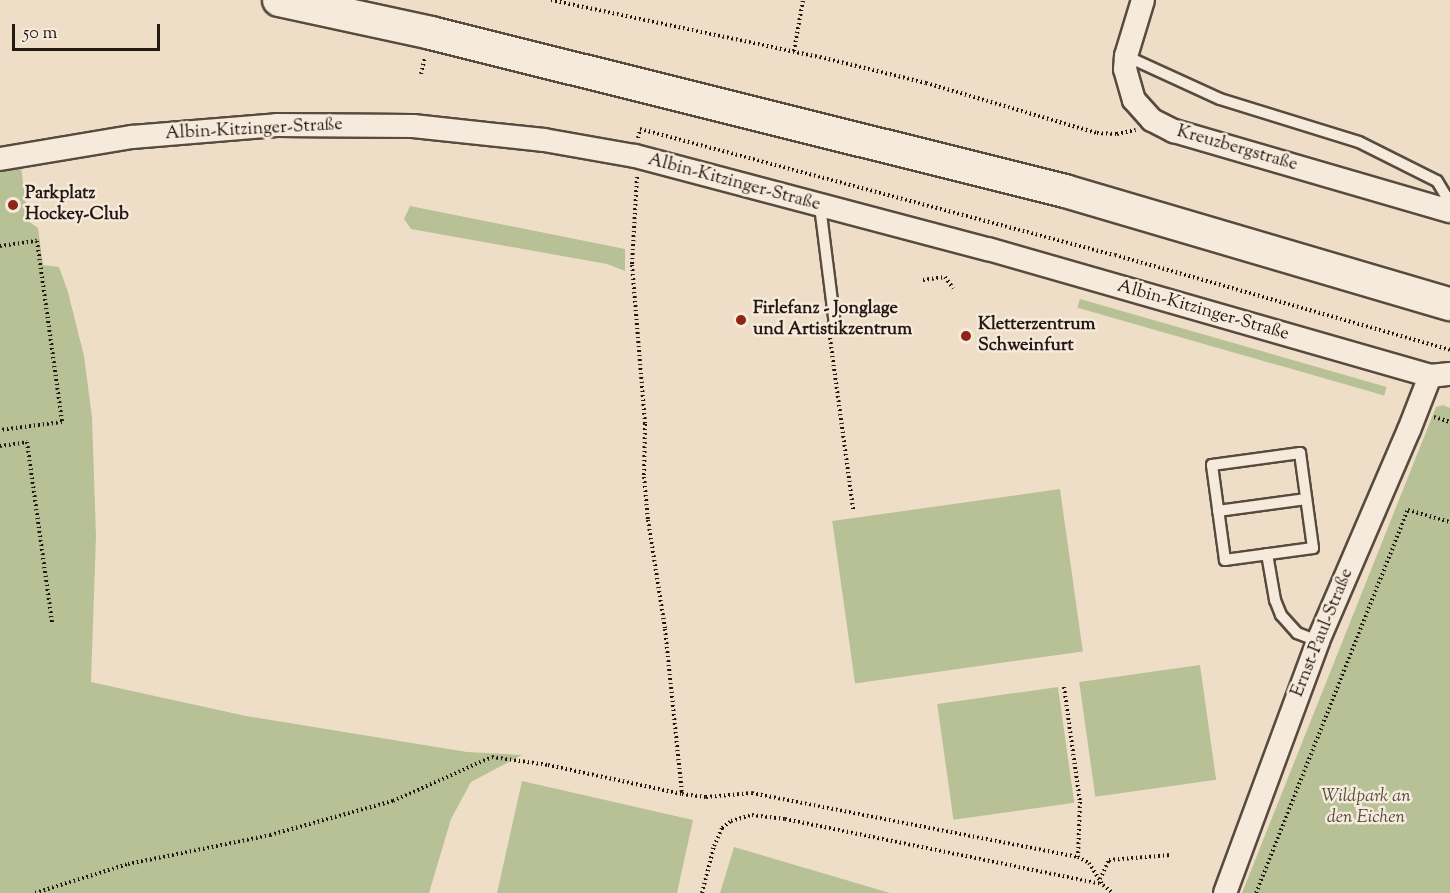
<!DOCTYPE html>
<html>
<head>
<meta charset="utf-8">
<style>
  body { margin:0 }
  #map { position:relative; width:1450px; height:893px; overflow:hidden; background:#efdec7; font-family:"Sorts Mill Goudy",serif }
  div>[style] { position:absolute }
  .green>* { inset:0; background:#b8c196; transform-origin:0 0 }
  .path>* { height:4px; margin-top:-2px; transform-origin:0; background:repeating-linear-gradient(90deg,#241812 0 1.5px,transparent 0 4.5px) }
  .roads { filter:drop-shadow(2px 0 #574a3f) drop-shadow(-2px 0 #574a3f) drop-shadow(0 2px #574a3f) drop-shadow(0 -2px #574a3f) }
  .service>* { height:10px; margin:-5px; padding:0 5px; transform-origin:5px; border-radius:5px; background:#f5eadb }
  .minor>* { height:22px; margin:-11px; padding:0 11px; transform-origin:11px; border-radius:11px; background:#f5eadb }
  .secondary>* { height:32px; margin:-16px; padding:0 16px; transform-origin:16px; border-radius:16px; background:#f5eadb }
  .dots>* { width:16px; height:16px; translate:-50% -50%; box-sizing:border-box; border:3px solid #f5eadb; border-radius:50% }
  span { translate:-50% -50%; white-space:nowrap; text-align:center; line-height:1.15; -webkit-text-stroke:5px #f5eadb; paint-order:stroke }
  .street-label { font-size:18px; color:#241812 }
  .poi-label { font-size:18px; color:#241812; font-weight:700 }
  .left { translate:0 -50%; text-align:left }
  .park-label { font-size:18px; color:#504b3a; font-style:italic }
  .scale { position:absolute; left:12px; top:24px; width:148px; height:27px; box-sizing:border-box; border:3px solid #241812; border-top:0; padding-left:8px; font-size:18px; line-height:21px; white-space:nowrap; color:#241812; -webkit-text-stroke:4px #f5eadb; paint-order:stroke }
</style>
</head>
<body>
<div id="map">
  <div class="green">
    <i style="clip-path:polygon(20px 159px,28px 221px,38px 228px,43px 265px,59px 267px,68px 292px,84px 356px,92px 417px,96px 536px,91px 682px,246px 716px,467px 752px,522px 755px,471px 782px,451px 819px,429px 893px,0 893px,0 161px)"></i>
    <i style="clip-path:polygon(410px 206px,625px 249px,625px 271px,607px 264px,411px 229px,404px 219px)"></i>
    <i style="left:1080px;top:299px;width:319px;height:9px;rotate:16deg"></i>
    <i style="clip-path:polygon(1443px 405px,1450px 408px,1450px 893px,1242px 893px,1436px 407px)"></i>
    <i style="left:1060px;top:489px;width:164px;height:230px;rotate:82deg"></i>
    <i style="left:1200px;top:665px;width:116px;height:122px;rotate:82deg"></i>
    <i style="left:1058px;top:687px;width:117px;height:122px;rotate:82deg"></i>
    <i style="clip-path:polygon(522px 781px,693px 820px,677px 893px,497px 893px)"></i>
    <i style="clip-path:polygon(734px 847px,890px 893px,720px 893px)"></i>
  </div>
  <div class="path">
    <i style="left:551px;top:0;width:275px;rotate:12deg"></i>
    <i style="left:820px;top:57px;width:109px;rotate:13.8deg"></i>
    <i style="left:926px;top:83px;width:178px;rotate:16.3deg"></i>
    <i style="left:1097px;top:133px;width:20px;rotate:3deg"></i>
    <i style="left:1117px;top:134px;width:19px;rotate:-12deg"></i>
    <i style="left:794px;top:51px;width:52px;rotate:-80deg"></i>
    <i style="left:421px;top:74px;width:17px;rotate:-77deg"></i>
    <i style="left:638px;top:138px;width:9px;rotate:-77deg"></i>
    <i style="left:640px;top:129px;width:491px;rotate:14.9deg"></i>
    <i style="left:1115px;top:255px;width:348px;rotate:15.8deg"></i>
    <i style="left:637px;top:177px;width:88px;rotate:93.3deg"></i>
    <i style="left:632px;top:265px;width:160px;rotate:85.3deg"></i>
    <i style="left:645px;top:424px;width:53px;rotate:91.1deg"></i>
    <i style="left:644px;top:477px;width:43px;rotate:84.7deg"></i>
    <i style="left:648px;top:520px;width:110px;rotate:81.1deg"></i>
    <i style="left:665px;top:629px;width:166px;rotate:84.1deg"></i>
    <i style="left:0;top:246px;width:37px;rotate:-8deg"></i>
    <i style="left:37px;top:241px;width:183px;rotate:82.1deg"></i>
    <i style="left:62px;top:422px;width:63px;rotate:172.6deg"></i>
    <i style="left:923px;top:280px;width:22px;rotate:-8deg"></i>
    <i style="left:945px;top:277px;width:14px;rotate:54deg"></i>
    <i style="left:830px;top:338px;width:173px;rotate:82.3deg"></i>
    <i style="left:1434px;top:417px;width:17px;rotate:17deg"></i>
    <i style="left:0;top:446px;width:27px;rotate:-8deg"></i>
    <i style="left:27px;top:442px;width:182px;rotate:82.1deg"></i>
    <i style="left:1064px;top:687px;width:116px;rotate:82.1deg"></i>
    <i style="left:1080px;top:802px;width:55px;rotate:92.1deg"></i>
    <i style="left:1100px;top:879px;width:21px;rotate:-65deg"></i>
    <i style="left:1109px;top:860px;width:62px;rotate:-4.6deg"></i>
    <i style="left:35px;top:893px;width:97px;rotate:-17.3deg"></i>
    <i style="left:128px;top:864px;width:145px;rotate:-11.5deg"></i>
    <i style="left:270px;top:835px;width:128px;rotate:-15.5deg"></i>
    <i style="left:393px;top:801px;width:108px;rotate:-24deg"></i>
    <i style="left:492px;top:757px;width:57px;rotate:8.1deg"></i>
    <i style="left:548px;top:765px;width:137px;rotate:12.2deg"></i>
    <i style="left:682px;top:794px;width:24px;rotate:7deg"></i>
    <i style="left:706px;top:797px;width:46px;rotate:-5deg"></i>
    <i style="left:752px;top:793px;width:332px;rotate:11.1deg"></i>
    <i style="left:1078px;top:857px;width:13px;rotate:29deg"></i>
    <i style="left:1089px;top:863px;width:26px;rotate:58deg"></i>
    <i style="left:1103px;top:885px;width:13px;rotate:39deg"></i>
    <i style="left:702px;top:893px;width:49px;rotate:-75.7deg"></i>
    <i style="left:714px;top:846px;width:20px;rotate:-66deg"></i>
    <i style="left:722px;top:828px;width:11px;rotate:-38deg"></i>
    <i style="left:731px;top:821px;width:22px;rotate:-16deg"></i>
    <i style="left:752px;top:815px;width:33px;rotate:7deg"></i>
    <i style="left:785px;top:819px;width:324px;rotate:11.6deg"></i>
    <i style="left:1256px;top:893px;width:412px;rotate:-68.4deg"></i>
    <i style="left:1408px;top:510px;width:44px;rotate:15.9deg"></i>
  </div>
  <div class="roads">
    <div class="service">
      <i style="left:1126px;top:56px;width:103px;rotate:24.6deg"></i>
      <i style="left:1220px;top:99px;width:145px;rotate:17.2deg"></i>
      <i style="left:1359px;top:142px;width:87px;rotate:26.6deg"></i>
      <i style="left:1437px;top:181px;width:17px;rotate:59deg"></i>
      <i style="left:1446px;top:196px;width:14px;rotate:73deg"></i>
      <i style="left:820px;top:206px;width:120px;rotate:82.8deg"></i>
      <i style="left:1300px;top:453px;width:96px;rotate:82.2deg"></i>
      <i style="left:1313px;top:548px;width:89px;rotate:172.2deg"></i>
      <i style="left:1225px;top:560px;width:96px;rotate:-97.8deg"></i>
      <i style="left:1212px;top:465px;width:89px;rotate:-7.8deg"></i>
      <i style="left:1218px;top:511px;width:89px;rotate:-7.8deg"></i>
      <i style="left:1267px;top:554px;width:47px;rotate:80.1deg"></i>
      <i style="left:1275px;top:600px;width:16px;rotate:68deg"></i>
      <i style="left:1281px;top:615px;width:24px;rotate:48deg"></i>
      <i style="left:1297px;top:633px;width:22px;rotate:21deg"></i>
    </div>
    <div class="minor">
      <i style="left:1143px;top:0;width:59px;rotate:106.9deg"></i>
      <i style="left:1126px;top:56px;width:13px;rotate:94deg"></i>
      <i style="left:1125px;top:69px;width:32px;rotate:74deg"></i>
      <i style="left:1134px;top:100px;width:27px;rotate:48deg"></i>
      <i style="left:1152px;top:120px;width:25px;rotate:27deg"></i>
      <i style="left:1174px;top:131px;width:287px;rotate:16.2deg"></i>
      <i style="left:0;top:159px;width:134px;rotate:-9.5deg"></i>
      <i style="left:132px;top:137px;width:145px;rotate:-4.7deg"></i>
      <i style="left:277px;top:125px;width:136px;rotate:0.4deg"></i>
      <i style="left:413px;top:126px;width:132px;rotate:6.1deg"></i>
      <i style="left:544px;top:140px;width:92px;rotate:10deg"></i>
      <i style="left:635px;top:156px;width:365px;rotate:14.8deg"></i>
      <i style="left:988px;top:249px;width:460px;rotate:16deg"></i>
      <i style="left:1430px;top:376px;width:20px;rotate:-6deg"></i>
      <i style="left:1225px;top:893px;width:269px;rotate:-69.7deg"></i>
      <i style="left:1318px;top:641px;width:230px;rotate:-66.7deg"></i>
      <i style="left:1409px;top:430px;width:58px;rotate:-68.7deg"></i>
    </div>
    <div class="secondary">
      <i style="left:279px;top:0;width:156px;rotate:12.2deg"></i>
      <i style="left:431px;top:33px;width:653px;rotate:13.99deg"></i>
      <i style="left:1065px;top:191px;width:401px;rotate:16.4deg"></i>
    </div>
  </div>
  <div class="dots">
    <i style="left:13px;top:205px;background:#8f2418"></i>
    <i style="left:741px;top:320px;background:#8f2418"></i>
    <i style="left:966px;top:336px;background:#8f2418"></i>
  </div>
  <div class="street-label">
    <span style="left:254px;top:130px;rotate:-3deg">Albin-Kitzinger-Straße</span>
    <span style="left:1237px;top:149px;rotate:16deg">Kreuzbergstraße</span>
    <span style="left:734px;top:183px;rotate:15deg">Albin-Kitzinger-Straße</span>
    <span style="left:1203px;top:311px;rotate:16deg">Albin-Kitzinger-Straße</span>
    <span style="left:1323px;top:633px;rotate:-68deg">Ernst-Paul-Straße</span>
  </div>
  <div class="poi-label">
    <span class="left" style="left:25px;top:205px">Parkplatz<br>Hockey-Club</span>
    <span class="left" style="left:753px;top:320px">Firlefanz - Jonglage<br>und Artistikzentrum</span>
    <span class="left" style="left:978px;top:336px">Kletterzentrum<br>Schweinfurt</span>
  </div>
  <div class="park-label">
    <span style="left:1366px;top:808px">Wildpark an<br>den Eichen</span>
  </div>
  <div class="scale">50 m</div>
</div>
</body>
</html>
